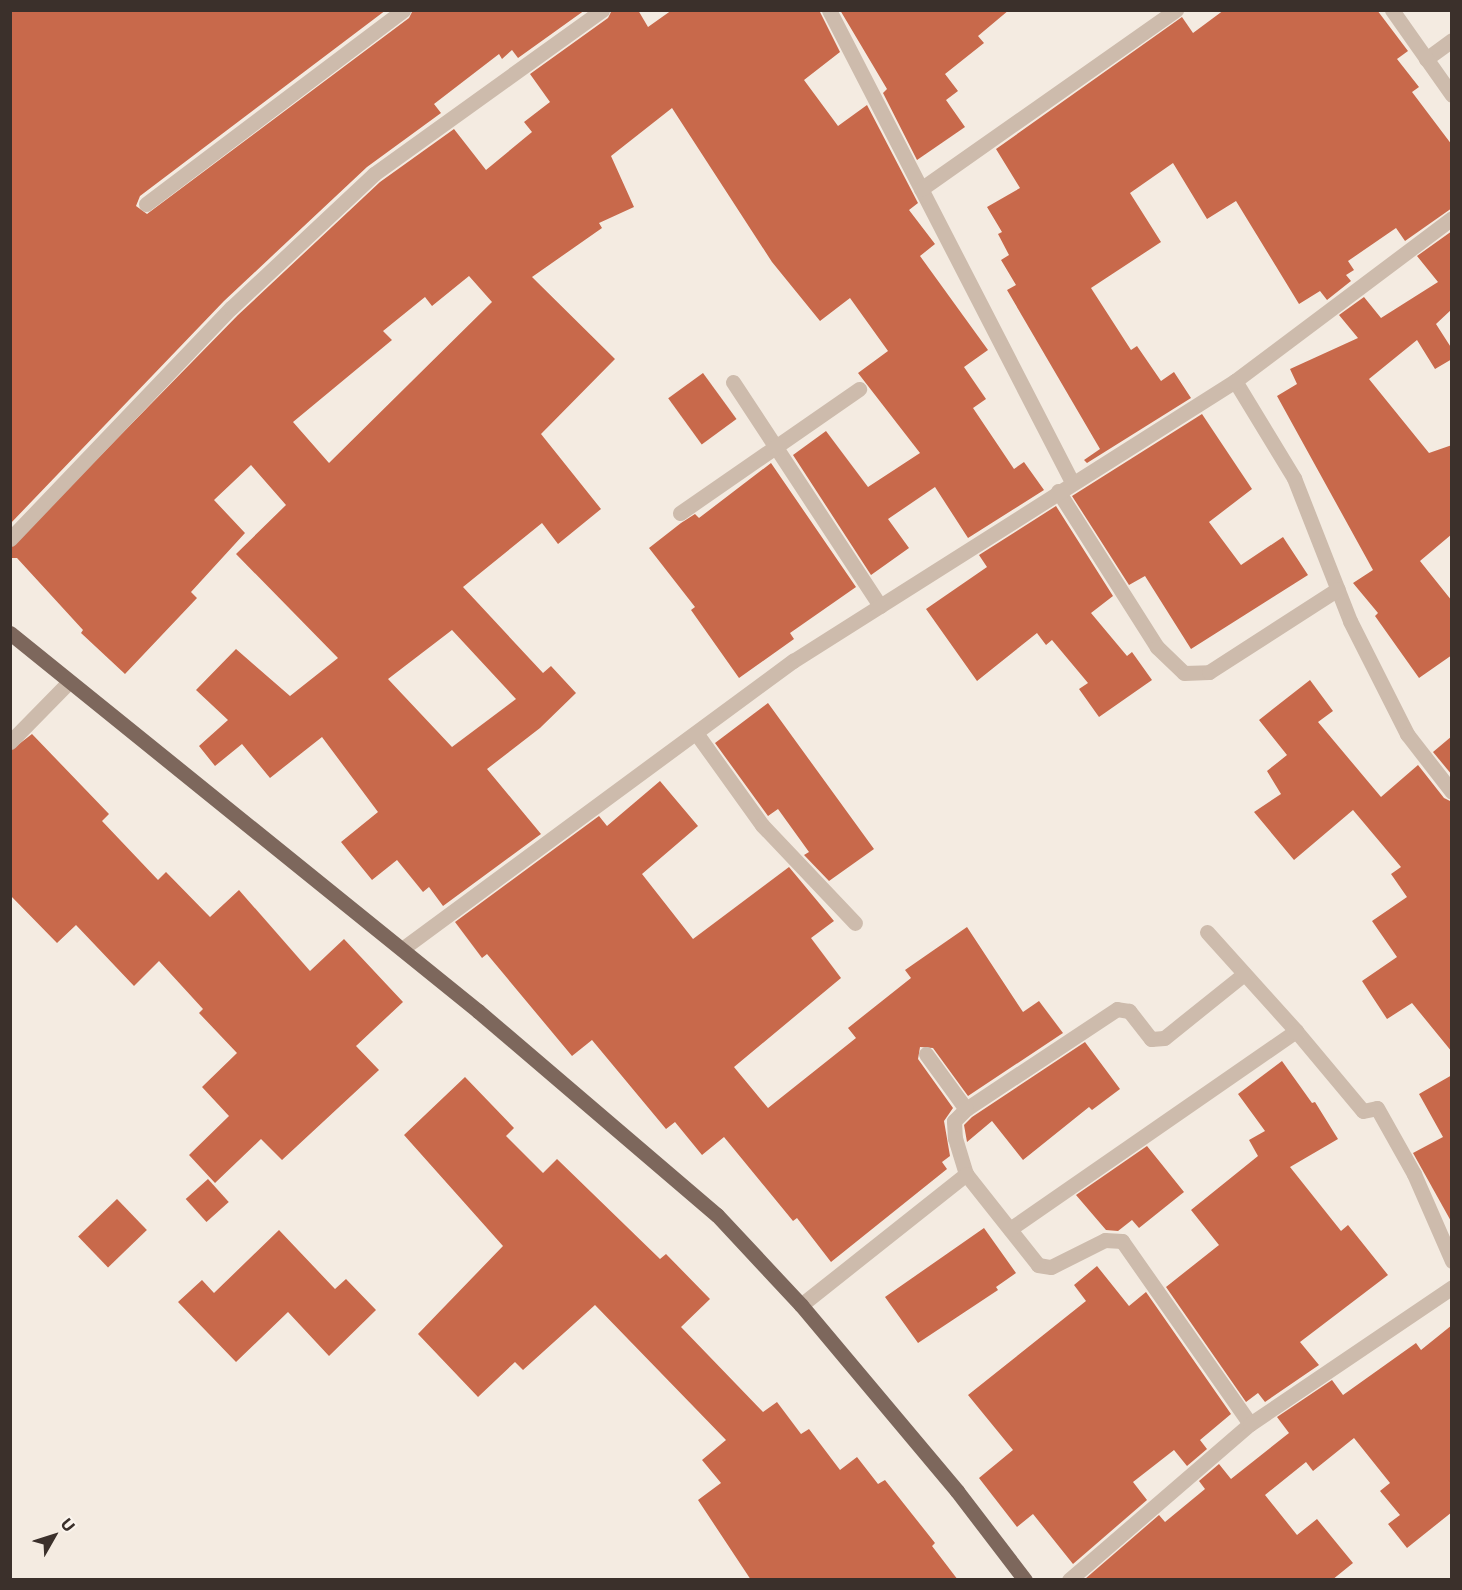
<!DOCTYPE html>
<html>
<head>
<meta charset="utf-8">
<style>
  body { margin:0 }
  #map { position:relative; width:1462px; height:1590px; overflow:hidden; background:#f4ebe1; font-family:Commissioner,sans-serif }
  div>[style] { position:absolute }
  .building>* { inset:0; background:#c8694b; transform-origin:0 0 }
  .minor>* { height:15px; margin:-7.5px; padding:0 7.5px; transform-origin:7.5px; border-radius:7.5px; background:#cdbbac }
  .tertiary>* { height:15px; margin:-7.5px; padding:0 7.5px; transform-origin:7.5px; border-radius:7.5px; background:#cdbbac }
  .primary>* { height:15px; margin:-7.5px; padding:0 7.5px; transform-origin:7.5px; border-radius:7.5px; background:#7d675c }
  span { translate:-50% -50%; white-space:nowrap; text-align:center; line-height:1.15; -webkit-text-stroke:4.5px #fbf5ee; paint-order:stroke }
  .frame { position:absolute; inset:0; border:12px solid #3b302b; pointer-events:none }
  .north { position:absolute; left:24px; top:1506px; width:60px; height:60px; -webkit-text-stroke:4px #fbf5ee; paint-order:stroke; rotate:51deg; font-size:16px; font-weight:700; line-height:24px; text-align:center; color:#3b302b }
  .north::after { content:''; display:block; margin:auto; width:21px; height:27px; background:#3b302b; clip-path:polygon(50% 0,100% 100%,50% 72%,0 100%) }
</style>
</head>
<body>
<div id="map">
  <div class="building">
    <i style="clip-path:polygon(10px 10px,386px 10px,140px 196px,136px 206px,147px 214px,409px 18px,413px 10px,585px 10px,518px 58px,512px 50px,502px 59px,499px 54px,434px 104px,441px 113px,367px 167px,224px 301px,10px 524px)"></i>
    <i style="clip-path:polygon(evenodd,612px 10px,638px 10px,648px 27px,672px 10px,819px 10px,840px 52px,804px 80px,838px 126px,867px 105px,918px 203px,909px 210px,935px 244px,920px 256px,988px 350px,964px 367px,986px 399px,973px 408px,1014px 469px,1024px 462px,1044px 490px,968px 538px,935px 487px,888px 519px,909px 548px,871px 575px,793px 455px,826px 431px,868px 487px,920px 453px,858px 373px,888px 351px,850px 298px,820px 321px,772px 262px,672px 108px,611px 156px,634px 207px,599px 223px,602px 228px,532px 277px,615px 359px,541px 434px,601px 509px,558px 544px,542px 523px,463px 587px,543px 673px,551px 666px,576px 693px,540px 728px,487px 769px,541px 834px,443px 906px,429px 887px,423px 892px,397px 860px,372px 880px,341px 842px,378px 812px,322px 737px,270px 778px,242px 744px,215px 766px,199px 746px,228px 720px,196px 690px,236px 649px,290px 696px,338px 658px,236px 554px,286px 505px,251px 465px,214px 500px,245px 533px,191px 592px,197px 598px,125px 674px,81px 633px,83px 630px,17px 558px,10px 558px,10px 548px,238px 315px,380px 182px,454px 129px,486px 170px,532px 132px,524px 122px,550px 102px,530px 74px,608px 18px,612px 10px,469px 276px,492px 302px,329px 463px,293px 422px,392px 340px,383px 331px,425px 297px,432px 306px,469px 276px,612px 10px,452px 630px,516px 699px,452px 747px,388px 679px,452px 630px)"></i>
    <i style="clip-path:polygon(840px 10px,1009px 10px,978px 36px,984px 43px,945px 74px,958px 91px,946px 100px,965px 127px,917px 160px,883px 93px,887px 89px)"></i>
    <i style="clip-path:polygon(1224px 10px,1377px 10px,1408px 51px,1397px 59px,1419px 87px,1412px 92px,1452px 145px,1452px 208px,1405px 241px,1396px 228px,1348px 261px,1354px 270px,1346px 275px,1351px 281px,1327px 300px,1320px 291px,1299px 304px,1236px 201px,1207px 219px,1173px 163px,1130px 193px,1161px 242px,1091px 288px,1131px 350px,1137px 346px,1161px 381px,1174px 372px,1191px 398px,1087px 463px,1084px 460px,1100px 449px,1007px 290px,1016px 285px,1001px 260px,1009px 255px,998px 234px,1002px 232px,987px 207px,1020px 188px,996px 149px,1182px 17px,1193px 33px)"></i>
    <i style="clip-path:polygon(1452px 231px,1452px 309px,1436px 324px,1452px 349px,1452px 359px,1435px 369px,1417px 340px,1369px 379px,1429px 453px,1452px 445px,1452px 534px,1420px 561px,1452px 601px,1452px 655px,1419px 678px,1375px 616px,1378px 613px,1353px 583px,1373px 570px,1277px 396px,1297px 384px,1290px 369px,1358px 338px,1339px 315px,1364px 297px,1381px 318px,1438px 282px,1417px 256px)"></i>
    <i style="left:703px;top:373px;width:57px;height:43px;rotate:54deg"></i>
    <i style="clip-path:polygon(1202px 414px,1252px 489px,1209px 522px,1241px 565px,1283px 537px,1308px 575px,1191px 649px,1145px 576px,1129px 585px,1072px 496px)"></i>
    <i style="clip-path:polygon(771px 463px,856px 587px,790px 633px,794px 639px,739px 678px,691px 610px,695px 607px,649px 548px,681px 523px,695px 514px,699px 518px)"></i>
    <i style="clip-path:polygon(1056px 506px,1113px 596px,1091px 613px,1127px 656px,1132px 652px,1152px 680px,1099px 717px,1079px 689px,1088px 683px,1052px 640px,1046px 645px,1037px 633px,977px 681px,926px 609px,987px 567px,979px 555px)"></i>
    <i style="clip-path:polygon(1310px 680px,1333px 711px,1318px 722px,1381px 797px,1418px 765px,1444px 798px,1452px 802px,1452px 1052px,1412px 1003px,1387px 1019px,1362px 981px,1397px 957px,1372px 921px,1407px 897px,1391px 874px,1401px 867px,1353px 810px,1294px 860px,1254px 812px,1281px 794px,1267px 771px,1287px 755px,1259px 720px)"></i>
    <i style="clip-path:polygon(768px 703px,874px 849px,829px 881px,804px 855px,809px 852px,778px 809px,768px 816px,715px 743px)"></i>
    <i style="clip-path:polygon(32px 734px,109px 814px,102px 821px,158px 880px,166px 872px,210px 917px,239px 890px,310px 971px,344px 939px,403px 1002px,356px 1046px,379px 1070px,282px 1160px,261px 1139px,215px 1183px,189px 1155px,229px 1116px,202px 1087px,237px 1053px,199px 1013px,203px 1009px,159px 961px,134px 986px,76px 925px,57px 943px,10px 895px,10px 751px)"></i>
    <i style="clip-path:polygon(1452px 736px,1452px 775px,1433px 752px)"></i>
    <i style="clip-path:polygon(660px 781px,698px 826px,642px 874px,693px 939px,789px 867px,834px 921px,811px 938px,841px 978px,734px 1067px,768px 1108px,856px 1038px,848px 1028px,911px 978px,905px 970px,967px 927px,1023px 1012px,1039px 1001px,1063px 1033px,968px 1096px,933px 1048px,920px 1047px,918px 1059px,953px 1108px,944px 1121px,950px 1156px,942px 1162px,947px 1169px,831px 1262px,797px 1218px,793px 1221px,724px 1137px,702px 1155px,675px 1122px,666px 1129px,592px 1040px,572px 1056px,487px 954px,482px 958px,455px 922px,599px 816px,607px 826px)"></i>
    <i style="clip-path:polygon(1085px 1042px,1120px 1089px,1092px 1110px,1089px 1107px,1023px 1160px,992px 1121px,967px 1142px,964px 1125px,972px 1117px)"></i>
    <i style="clip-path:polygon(1282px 1061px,1312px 1103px,1315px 1102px,1338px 1139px,1290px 1167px,1341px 1231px,1348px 1225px,1388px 1275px,1300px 1342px,1319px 1365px,1265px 1402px,1258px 1393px,1246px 1402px,1166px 1287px,1219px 1245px,1191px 1210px,1258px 1156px,1249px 1140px,1265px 1131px,1238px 1094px)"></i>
    <i style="clip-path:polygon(1452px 1075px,1452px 1223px,1413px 1153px,1443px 1137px,1419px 1094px)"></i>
    <i style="clip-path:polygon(465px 1077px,514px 1128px,506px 1136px,543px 1173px,557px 1159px,660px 1259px,666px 1254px,710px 1299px,681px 1327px,763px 1412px,777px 1402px,801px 1434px,809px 1429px,840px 1470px,857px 1457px,878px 1484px,885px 1480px,935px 1543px,932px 1546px,958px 1580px,751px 1580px,698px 1500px,721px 1483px,702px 1460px,726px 1440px,595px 1305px,523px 1370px,515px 1362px,478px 1397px,418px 1334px,503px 1246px,404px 1135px)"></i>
    <i style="clip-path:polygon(1147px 1146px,1184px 1192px,1139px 1228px,1132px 1220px,1118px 1231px,1106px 1230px,1076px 1195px)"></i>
    <i style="left:208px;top:1179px;width:31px;height:30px;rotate:48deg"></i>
    <i style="left:117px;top:1199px;width:43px;height:54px;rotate:46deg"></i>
    <i style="clip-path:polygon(984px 1228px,1016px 1273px,996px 1287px,998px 1290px,918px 1343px,885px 1297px)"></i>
    <i style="clip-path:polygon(279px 1230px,335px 1289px,346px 1279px,376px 1310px,329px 1356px,288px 1312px,236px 1362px,178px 1302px,202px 1280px,214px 1293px)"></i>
    <i style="clip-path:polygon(1097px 1266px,1129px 1306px,1146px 1292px,1231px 1414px,1200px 1440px,1207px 1449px,1187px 1466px,1174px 1450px,1133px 1482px,1147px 1500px,1073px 1564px,1033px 1514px,1017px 1527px,979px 1478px,1013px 1450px,968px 1395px,1086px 1301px,1074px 1285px)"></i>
    <i style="clip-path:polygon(1452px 1325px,1452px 1512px,1407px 1548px,1388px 1524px,1400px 1515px,1380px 1491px,1390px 1483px,1354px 1438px,1313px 1471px,1306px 1462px,1265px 1495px,1297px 1535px,1317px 1519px,1353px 1563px,1332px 1580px,1085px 1579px,1159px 1515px,1165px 1522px,1205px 1489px,1199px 1481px,1219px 1464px,1231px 1479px,1289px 1433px,1277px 1417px,1332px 1380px,1343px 1395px,1416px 1343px,1421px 1350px)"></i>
  </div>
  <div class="minor">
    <i style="left:829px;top:10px;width:531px;rotate:62.76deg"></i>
    <i style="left:1426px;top:59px;width:32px;rotate:-36deg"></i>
    <i style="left:921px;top:189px;width:312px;rotate:-35.1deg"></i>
    <i style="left:146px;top:204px;width:322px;rotate:-37deg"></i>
    <i style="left:1235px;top:381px;width:114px;rotate:58.7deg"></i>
    <i style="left:1294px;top:478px;width:154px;rotate:68.6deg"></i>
    <i style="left:1350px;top:621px;width:127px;rotate:63.2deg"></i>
    <i style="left:1407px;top:734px;width:73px;rotate:52.2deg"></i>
    <i style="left:733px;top:382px;width:268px;rotate:56.7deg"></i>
    <i style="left:1058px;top:491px;width:185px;rotate:57.6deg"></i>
    <i style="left:1157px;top:647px;width:37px;rotate:44deg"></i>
    <i style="left:1184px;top:673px;width:25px;rotate:-2deg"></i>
    <i style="left:1209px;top:672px;width:153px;rotate:-32.8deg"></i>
    <i style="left:680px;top:513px;width:218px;rotate:-34.7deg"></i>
    <i style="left:10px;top:539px;width:320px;rotate:-46.3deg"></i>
    <i style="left:231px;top:308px;width:196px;rotate:-43.1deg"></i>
    <i style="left:374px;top:174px;width:281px;rotate:-35.7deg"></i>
    <i style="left:696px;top:733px;width:113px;rotate:54.3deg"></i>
    <i style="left:762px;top:825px;width:135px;rotate:46.5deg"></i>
    <i style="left:10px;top:742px;width:84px;rotate:-45.5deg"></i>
    <i style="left:1207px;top:932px;width:133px;rotate:48deg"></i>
    <i style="left:402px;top:949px;width:486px;rotate:-36.4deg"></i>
    <i style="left:793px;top:661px;width:523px;rotate:-32.35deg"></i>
    <i style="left:1235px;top:381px;width:271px;rotate:-36.9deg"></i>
    <i style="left:1244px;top:974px;width:102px;rotate:141.3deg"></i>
    <i style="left:1164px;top:1038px;width:13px;rotate:176deg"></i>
    <i style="left:1151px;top:1039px;width:36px;rotate:-128deg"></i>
    <i style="left:1129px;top:1011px;width:12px;rotate:-171deg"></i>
    <i style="left:1117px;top:1009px;width:181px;rotate:146.5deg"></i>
    <i style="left:966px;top:1109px;width:17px;rotate:135deg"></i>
    <i style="left:954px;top:1121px;width:17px;rotate:87deg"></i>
    <i style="left:955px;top:1138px;width:38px;rotate:73deg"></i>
    <i style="left:966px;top:1174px;width:116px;rotate:51.6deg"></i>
    <i style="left:1038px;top:1265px;width:13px;rotate:9deg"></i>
    <i style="left:1051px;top:1267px;width:60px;rotate:-26.6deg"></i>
    <i style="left:1105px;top:1240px;width:17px;rotate:3deg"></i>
    <i style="left:1122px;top:1241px;width:223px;rotate:55deg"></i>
    <i style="left:926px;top:1054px;width:68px;rotate:54deg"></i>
    <i style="left:1010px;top:1229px;width:348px;rotate:-34.7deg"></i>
    <i style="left:1296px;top:1031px;width:104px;rotate:50.1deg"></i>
    <i style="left:1363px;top:1111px;width:14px;rotate:-12deg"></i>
    <i style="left:1377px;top:1108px;width:76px;rotate:60.7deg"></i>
    <i style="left:1414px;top:1174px;width:95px;rotate:66.4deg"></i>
    <i style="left:801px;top:1305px;width:211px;rotate:-38.4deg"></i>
    <i style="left:1069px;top:1580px;width:239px;rotate:-40.8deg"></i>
    <i style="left:1250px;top:1424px;width:244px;rotate:-34.1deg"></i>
  </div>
  <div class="tertiary">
    <i style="left:1392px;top:10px;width:104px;rotate:54.8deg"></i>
  </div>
  <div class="primary">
    <i style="left:10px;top:633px;width:602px;rotate:38.93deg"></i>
    <i style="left:478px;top:1011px;width:314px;rotate:40.5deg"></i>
    <i style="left:717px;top:1215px;width:123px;rotate:47deg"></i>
    <i style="left:801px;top:1305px;width:243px;rotate:50deg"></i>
    <i style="left:957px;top:1491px;width:112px;rotate:52.6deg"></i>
  </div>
  <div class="frame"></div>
  <div class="north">U</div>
</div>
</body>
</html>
